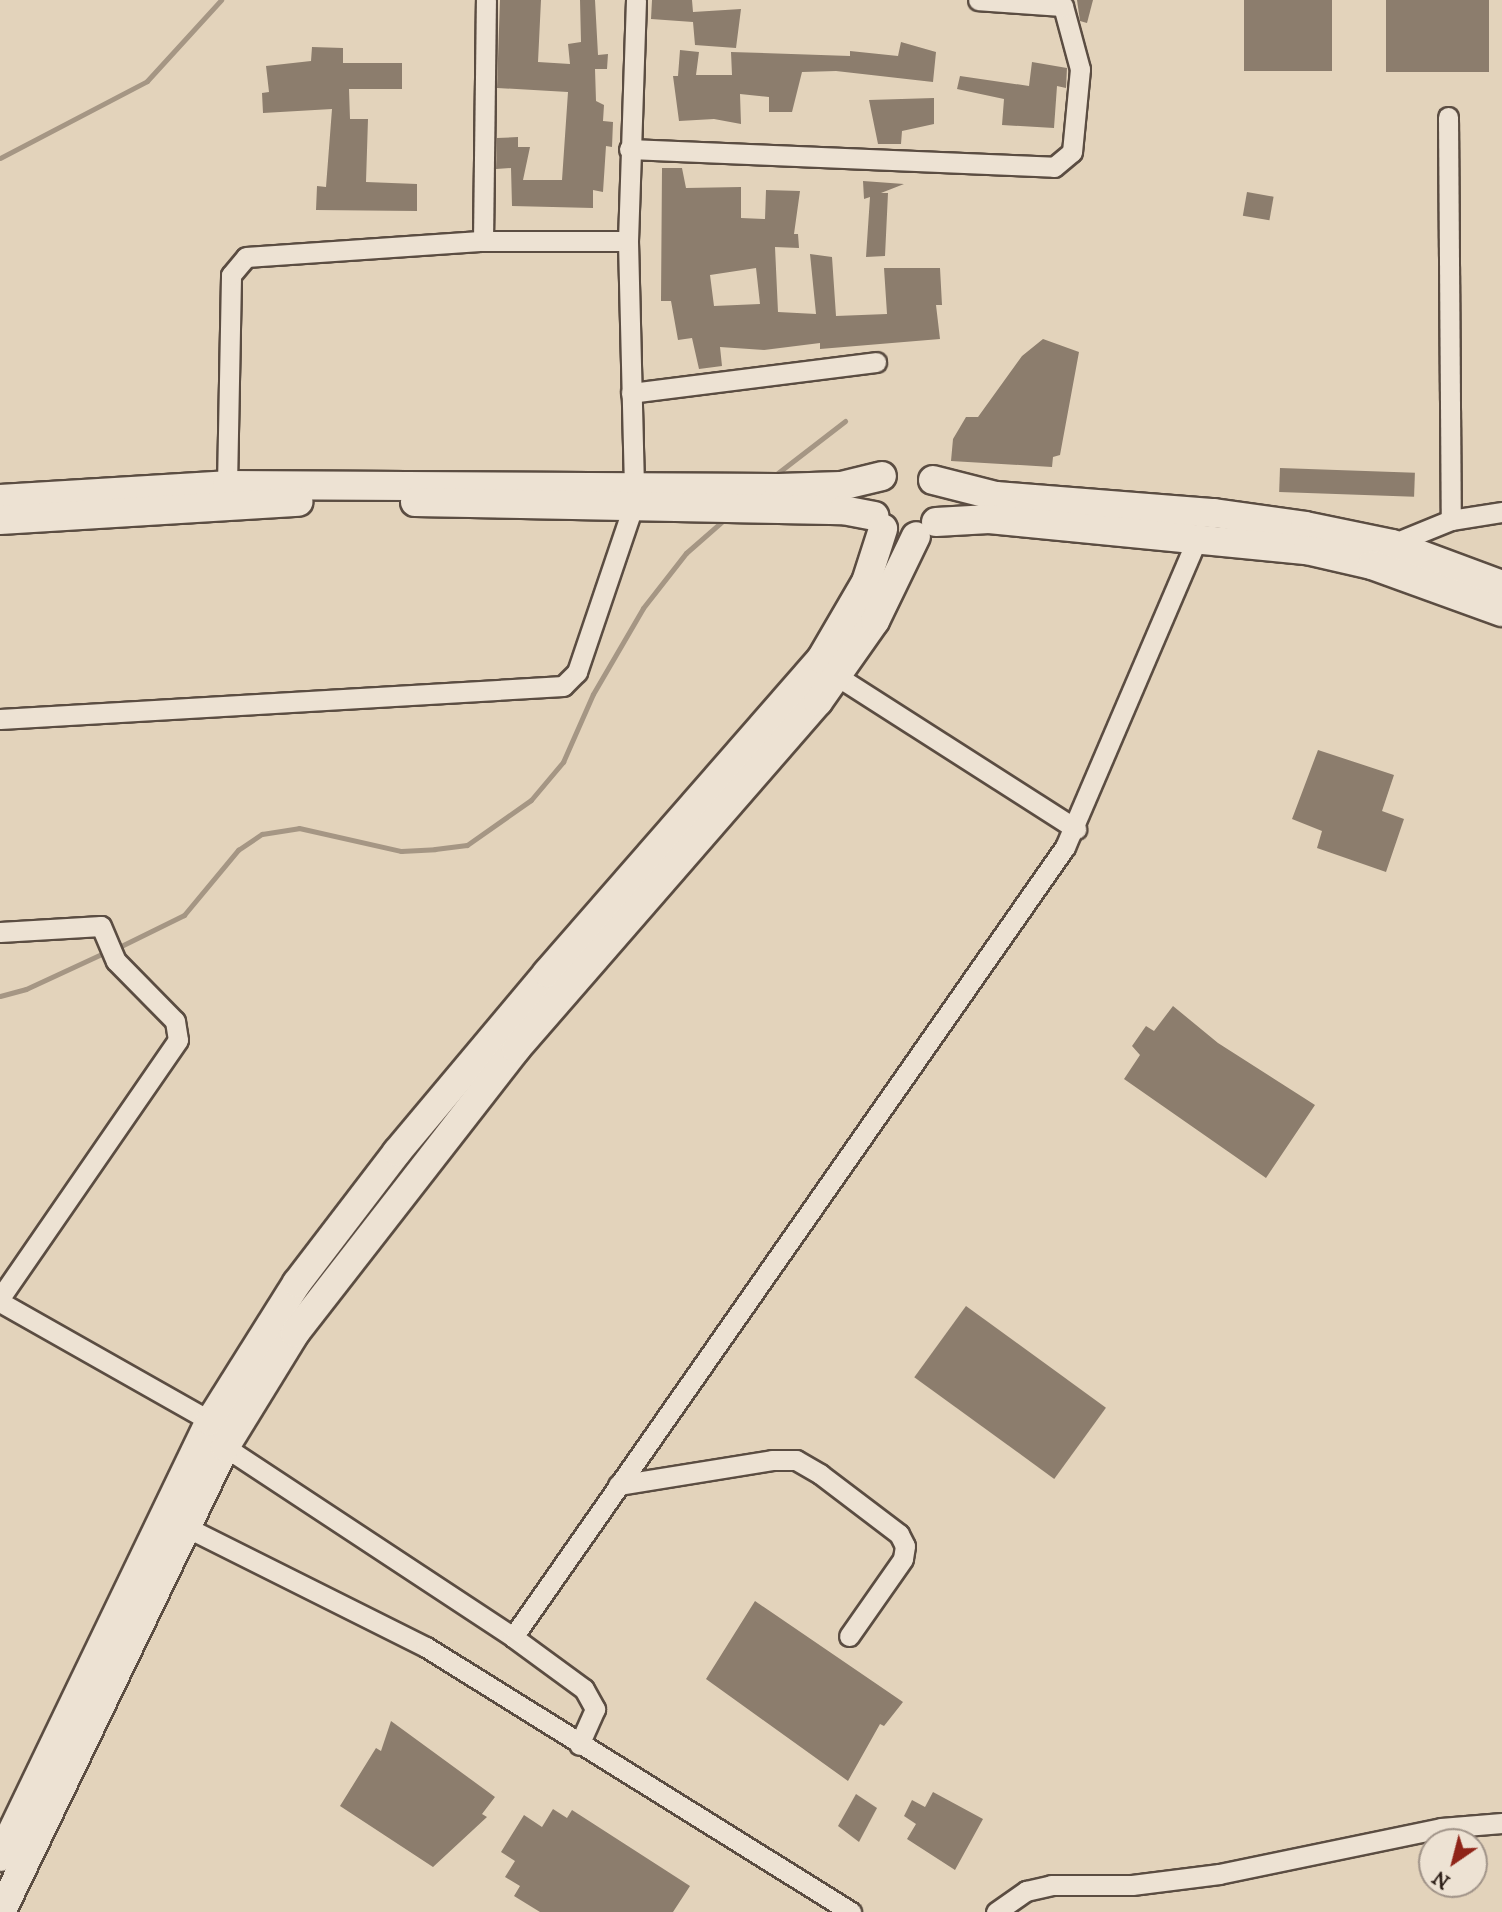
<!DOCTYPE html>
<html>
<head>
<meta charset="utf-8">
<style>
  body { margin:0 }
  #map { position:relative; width:1502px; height:1912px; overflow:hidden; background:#e3d3bb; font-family:"IM FELL DW Pica",serif }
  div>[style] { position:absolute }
  .stream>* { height:5px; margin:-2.5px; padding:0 2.5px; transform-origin:2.5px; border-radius:2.5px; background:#a59684 }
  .building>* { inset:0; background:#8c7d6d; transform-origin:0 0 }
  .roads { filter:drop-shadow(2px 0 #5b4d42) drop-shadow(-2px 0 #5b4d42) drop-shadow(0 2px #5b4d42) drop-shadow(0 -2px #5b4d42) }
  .street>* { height:19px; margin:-9.5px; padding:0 9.5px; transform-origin:9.5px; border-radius:9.5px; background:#ede2d3 }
  .secondary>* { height:28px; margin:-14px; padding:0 14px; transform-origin:14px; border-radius:14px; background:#ede2d3 }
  span { translate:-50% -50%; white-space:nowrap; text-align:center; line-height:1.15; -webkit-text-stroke:5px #ede2d3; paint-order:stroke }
  .north { position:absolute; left:1418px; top:1828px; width:70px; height:70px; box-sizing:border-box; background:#ede2d3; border:2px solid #a19489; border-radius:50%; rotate:215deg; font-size:19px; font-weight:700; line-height:28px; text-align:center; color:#2e2019 }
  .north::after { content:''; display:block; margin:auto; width:24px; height:32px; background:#8f2418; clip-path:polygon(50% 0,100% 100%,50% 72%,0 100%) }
</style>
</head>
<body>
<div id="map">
  <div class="stream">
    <i style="left:0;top:158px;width:166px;rotate:-27.6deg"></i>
    <i style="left:147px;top:81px;width:110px;rotate:-47.6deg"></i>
    <i style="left:770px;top:479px;width:95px;rotate:-37.7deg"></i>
    <i style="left:115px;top:949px;width:77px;rotate:-26.2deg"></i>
    <i style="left:184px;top:915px;width:85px;rotate:-50.3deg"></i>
    <i style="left:238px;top:850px;width:29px;rotate:-34deg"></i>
    <i style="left:262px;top:834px;width:37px;rotate:-9deg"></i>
    <i style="left:299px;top:828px;width:105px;rotate:12.7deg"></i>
    <i style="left:401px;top:851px;width:34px;rotate:-3deg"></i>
    <i style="left:435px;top:849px;width:32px;rotate:-7deg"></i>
    <i style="left:467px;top:845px;width:78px;rotate:-35.1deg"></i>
    <i style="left:531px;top:800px;width:50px;rotate:-49.9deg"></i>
    <i style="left:563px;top:762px;width:74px;rotate:-66.2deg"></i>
    <i style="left:593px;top:694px;width:99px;rotate:-59.8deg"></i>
    <i style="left:643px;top:608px;width:70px;rotate:-52deg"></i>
    <i style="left:686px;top:553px;width:53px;rotate:-41.2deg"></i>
    <i style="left:0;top:996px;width:27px;rotate:-15deg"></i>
    <i style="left:26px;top:989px;width:88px;rotate:-24.8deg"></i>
  </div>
  <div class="building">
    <i style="clip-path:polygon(500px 0,541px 0,538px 62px,570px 64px,568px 44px,581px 42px,580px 0,595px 0,598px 55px,608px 54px,607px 69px,595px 69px,596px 101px,604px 105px,603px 121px,613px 122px,612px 147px,606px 146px,603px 192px,593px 190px,593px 208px,512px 206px,511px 168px,496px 169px,497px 138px,518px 137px,518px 147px,530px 147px,523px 180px,562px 180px,568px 92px,497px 88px)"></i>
    <i style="clip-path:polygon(652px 0,692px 0,693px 12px,741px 9px,736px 48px,695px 45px,693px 22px,651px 19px)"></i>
    <i style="clip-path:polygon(1077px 0,1093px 0,1087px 23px,1080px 21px)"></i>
    <i style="left:1244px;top:0;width:88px;height:71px"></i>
    <i style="left:1386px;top:0;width:103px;height:72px"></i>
    <i style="clip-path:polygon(901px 42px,936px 52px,933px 82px,836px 71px,802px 72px,792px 112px,769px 112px,769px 97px,740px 94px,741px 124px,714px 119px,679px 121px,673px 76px,678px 76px,680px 50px,699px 52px,696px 75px,732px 75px,731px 52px,850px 56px,850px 51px,898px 56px)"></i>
    <i style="clip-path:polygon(312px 47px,343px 48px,343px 63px,402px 63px,402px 89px,349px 89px,350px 119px,368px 119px,366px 182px,417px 184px,417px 211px,316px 210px,317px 186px,326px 187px,332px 109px,263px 113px,262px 93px,269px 92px,266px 66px,311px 61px)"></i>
    <i style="clip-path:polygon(1032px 62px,1067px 68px,1066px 88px,1057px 86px,1054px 128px,1002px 125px,1004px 99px,957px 89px,960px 76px,1029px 86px)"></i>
    <i style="clip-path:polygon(934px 98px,934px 124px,902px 131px,901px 144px,878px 144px,869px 100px)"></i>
    <i style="clip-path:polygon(evenodd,662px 168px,682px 168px,686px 188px,741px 187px,741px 218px,765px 219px,766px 190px,800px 191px,794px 234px,798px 234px,799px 248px,775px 247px,778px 312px,816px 314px,810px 254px,832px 257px,836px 316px,887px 314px,884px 268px,940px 268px,942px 305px,936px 305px,940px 339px,820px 349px,820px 343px,764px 350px,720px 347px,722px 366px,699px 369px,692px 338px,678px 340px,671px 301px,661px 301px,662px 168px,756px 268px,760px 304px,714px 306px,710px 275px,756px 268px)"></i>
    <i style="clip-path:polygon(863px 181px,904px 184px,881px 193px,888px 193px,885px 256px,866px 257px,870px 197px,864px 199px)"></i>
    <i style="left:1247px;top:192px;width:27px;height:24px;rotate:10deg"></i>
    <i style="clip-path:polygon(1043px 339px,1079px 352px,1060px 455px,1053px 457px,1052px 467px,951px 461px,953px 439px,966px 417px,978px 417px,1022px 356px)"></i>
    <i style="left:1280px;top:468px;width:135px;height:24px;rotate:2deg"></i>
    <i style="clip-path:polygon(1318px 750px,1394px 775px,1382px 811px,1404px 819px,1386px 872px,1317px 848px,1322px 831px,1292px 819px)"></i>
    <i style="clip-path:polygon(1173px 1006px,1218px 1043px,1315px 1105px,1266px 1178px,1124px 1079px,1140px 1055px,1132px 1046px,1146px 1026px,1154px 1031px)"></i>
    <i style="left:966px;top:1306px;width:173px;height:88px;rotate:36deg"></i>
    <i style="clip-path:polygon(755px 1601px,903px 1702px,884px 1726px,880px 1724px,848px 1781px,706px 1679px)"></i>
    <i style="clip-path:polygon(391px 1721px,495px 1797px,482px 1814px,487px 1817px,433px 1867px,340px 1806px,376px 1748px,381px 1751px)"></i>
    <i style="clip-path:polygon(933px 1792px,983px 1819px,955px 1870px,907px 1839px,916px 1824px,904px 1816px,912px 1800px,925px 1807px)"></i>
    <i style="clip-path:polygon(856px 1794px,877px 1808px,859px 1842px,838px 1826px)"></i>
    <i style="clip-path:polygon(553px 1809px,567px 1818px,572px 1810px,690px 1886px,673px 1912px,540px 1912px,514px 1896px,520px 1886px,505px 1877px,515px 1861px,501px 1852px,524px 1815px,542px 1827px)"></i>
  </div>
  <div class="roads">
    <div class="street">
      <i style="left:1448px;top:117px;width:403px;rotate:89.6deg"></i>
      <i style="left:629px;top:149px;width:425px;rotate:2.4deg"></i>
      <i style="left:1054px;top:167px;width:23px;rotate:-40deg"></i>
      <i style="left:1072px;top:152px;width:83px;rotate:-84.5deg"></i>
      <i style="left:1080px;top:69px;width:65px;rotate:-105.1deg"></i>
      <i style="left:1063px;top:6px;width:85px;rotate:-176deg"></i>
      <i style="left:483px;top:241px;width:241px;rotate:-89.3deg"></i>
      <i style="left:631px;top:393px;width:247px;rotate:-7.2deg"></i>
      <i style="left:227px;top:485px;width:210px;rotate:-88.9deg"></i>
      <i style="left:231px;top:275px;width:23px;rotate:-50deg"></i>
      <i style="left:246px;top:257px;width:238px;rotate:-3.9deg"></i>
      <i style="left:483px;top:241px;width:145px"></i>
      <i style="left:634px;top:487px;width:246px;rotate:-91.4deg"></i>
      <i style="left:628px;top:241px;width:241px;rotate:-88.1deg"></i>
      <i style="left:1392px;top:544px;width:64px;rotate:-22.1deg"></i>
      <i style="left:1451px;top:520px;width:52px;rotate:-8.9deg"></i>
      <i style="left:837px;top:676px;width:284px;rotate:32.6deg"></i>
      <i style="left:0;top:719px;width:564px;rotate:-3.35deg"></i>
      <i style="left:563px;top:686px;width:20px;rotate:-45deg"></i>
      <i style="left:577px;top:672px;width:174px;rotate:-71.3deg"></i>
      <i style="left:0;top:932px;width:101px;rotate:-3.4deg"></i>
      <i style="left:101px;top:926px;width:38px;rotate:67deg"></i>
      <i style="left:116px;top:961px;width:84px;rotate:45.5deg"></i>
      <i style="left:175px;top:1021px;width:19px;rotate:81deg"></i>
      <i style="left:178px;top:1040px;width:313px;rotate:124.6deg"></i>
      <i style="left:0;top:1302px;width:241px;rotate:29.5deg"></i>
      <i style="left:225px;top:1447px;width:345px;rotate:33.4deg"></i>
      <i style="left:513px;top:1637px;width:88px;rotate:36.2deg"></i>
      <i style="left:584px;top:1689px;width:23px;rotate:61deg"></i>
      <i style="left:595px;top:1709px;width:39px;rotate:114deg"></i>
      <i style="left:618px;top:1485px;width:156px;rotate:-9.2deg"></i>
      <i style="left:772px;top:1460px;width:24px"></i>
      <i style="left:796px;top:1460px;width:28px;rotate:30deg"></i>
      <i style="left:820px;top:1474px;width:99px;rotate:37.2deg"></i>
      <i style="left:899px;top:1534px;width:13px;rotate:63deg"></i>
      <i style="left:905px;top:1546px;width:13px;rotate:99deg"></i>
      <i style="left:903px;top:1559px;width:94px;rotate:125deg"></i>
      <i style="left:188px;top:1528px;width:266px;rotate:26.6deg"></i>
      <i style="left:426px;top:1647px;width:501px;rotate:31.94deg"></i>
      <i style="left:513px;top:1637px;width:964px;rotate:-55.06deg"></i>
      <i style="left:1065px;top:847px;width:337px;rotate:-66.8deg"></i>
      <i style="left:996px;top:1912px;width:37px;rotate:-35deg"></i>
      <i style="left:1026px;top:1891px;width:26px;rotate:-13deg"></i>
      <i style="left:1051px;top:1885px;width:81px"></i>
      <i style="left:1132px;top:1885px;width:88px;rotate:-7.2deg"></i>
      <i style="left:1219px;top:1874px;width:227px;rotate:-11.7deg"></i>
      <i style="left:1441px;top:1828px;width:61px;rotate:-4.7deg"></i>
    </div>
    <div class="secondary">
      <i style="left:933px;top:480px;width:65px;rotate:14.3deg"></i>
      <i style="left:996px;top:496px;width:219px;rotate:4.5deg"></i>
      <i style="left:1214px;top:513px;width:92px;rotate:8.1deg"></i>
      <i style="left:1305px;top:526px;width:89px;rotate:11.7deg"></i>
      <i style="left:1392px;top:544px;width:117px;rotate:20.4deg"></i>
      <i style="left:0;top:499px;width:227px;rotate:-3.5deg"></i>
      <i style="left:227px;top:485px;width:552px;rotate:0.31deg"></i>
      <i style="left:779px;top:488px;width:62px;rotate:-1.8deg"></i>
      <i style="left:841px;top:486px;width:42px;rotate:-13.7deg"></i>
      <i style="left:415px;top:502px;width:428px;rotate:1.1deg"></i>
      <i style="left:843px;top:510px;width:32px;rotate:11deg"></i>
      <i style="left:0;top:520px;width:299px;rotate:-3.5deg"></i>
      <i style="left:936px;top:522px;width:53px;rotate:-3.2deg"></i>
      <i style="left:989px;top:519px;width:320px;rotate:5.6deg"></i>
      <i style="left:1307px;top:550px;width:67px;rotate:13deg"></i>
      <i style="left:1372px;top:565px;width:138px;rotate:19.9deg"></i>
      <i style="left:0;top:1857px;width:484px;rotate:-64.3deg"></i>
      <i style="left:210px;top:1421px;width:163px;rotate:-57.8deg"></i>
      <i style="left:297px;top:1283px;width:165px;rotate:-52.6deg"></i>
      <i style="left:397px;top:1152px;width:234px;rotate:-50deg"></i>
      <i style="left:547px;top:973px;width:417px;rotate:-48.9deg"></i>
      <i style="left:821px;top:659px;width:89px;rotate:-59.7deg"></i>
      <i style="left:866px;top:582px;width:56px;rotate:-72.2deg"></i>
      <i style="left:1px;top:1912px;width:516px;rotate:-64.28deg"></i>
      <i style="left:225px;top:1447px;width:134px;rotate:-58.4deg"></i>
      <i style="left:295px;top:1333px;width:360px;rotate:-52.1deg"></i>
      <i style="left:516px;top:1049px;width:460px;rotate:-49deg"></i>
      <i style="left:818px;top:702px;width:99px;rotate:-54.9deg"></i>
      <i style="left:875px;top:621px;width:94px;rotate:-64.2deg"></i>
    </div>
  </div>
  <div class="north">N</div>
</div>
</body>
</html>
